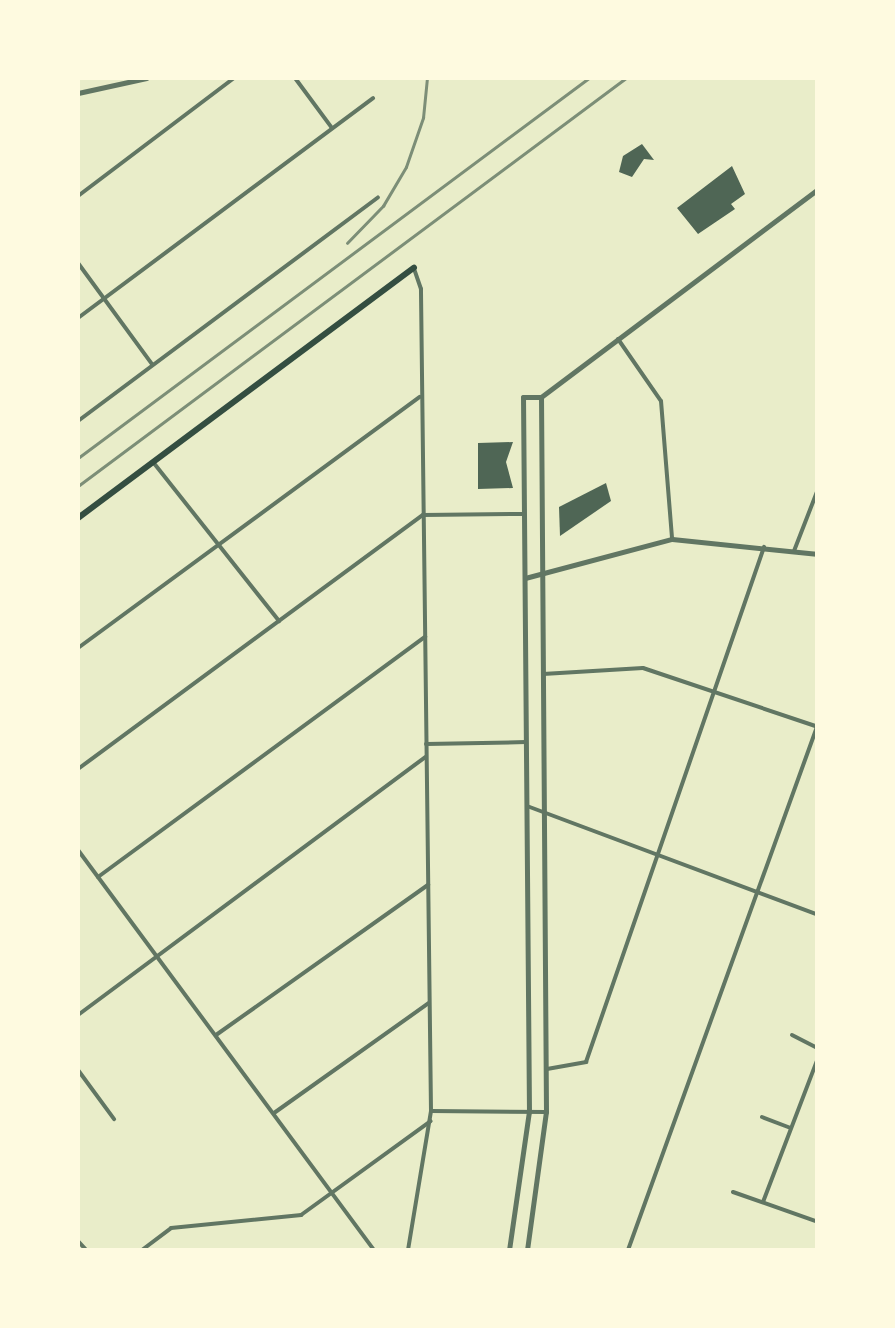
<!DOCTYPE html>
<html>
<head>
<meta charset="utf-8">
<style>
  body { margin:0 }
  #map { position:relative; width:895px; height:1328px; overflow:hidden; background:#e9edc9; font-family:"Titillium Web",sans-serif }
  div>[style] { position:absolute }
  .building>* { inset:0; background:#4f6655 }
  .minor>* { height:4px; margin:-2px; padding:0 2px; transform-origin:2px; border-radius:2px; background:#617663 }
  .tertiary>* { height:5px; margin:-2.5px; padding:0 2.5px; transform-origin:2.5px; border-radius:2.5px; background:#617663 }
  .secondary>* { height:6px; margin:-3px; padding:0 3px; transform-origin:3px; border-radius:3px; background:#344e41 }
  .rail>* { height:2.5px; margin:-1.25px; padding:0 1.25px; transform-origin:1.25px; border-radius:1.25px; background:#7c8e77 }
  span { translate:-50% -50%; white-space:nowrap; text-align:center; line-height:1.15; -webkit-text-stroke:9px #fefae0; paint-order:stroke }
  .frame { position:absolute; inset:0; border:80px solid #fefae0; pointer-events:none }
</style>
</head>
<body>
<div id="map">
  <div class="building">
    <i style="clip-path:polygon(642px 144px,654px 160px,644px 159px,632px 177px,619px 172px,623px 156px)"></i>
    <i style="clip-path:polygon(732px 166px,745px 194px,731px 204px,735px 209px,698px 234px,677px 208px)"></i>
    <i style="clip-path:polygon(513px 442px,506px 462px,513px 488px,478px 489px,478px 443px)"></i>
    <i style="clip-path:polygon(606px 483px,611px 501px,560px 536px,559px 507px)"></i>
  </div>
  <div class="minor">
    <i style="left:295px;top:78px;width:62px;rotate:53.5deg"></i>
    <i style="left:78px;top:196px;width:196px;rotate:-37.1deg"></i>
    <i style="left:78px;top:263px;width:125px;rotate:53.8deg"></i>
    <i style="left:78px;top:318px;width:368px;rotate:-36.7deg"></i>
    <i style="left:618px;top:339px;width:75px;rotate:55.3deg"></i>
    <i style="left:661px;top:401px;width:138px;rotate:85.4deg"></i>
    <i style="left:78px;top:421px;width:374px;rotate:-36.7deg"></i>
    <i style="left:153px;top:462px;width:203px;rotate:51.6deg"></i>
    <i style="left:794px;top:551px;width:66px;rotate:-68.8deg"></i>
    <i style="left:78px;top:648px;width:424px;rotate:-36.3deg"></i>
    <i style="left:543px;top:674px;width:100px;rotate:-3.4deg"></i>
    <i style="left:643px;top:668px;width:185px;rotate:18.6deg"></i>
    <i style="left:426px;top:744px;width:100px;rotate:-1.1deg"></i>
    <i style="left:78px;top:769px;width:428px;rotate:-36.4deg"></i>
    <i style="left:423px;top:515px;width:101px;rotate:-0.6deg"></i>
    <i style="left:527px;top:806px;width:311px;rotate:20.5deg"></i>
    <i style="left:78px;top:850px;width:498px;rotate:53.5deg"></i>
    <i style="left:98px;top:877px;width:406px;rotate:-36.3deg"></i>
    <i style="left:78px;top:1015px;width:433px;rotate:-36.6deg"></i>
    <i style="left:216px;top:1035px;width:260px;rotate:-35.3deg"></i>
    <i style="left:792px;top:1035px;width:29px;rotate:27deg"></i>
    <i style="left:547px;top:1069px;width:40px;rotate:-10deg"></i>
    <i style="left:586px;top:1062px;width:545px;rotate:-70.93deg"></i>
    <i style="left:78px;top:1070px;width:61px;rotate:53.7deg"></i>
    <i style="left:431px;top:1111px;width:115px;rotate:0.5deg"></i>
    <i style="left:274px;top:1113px;width:190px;rotate:-35.4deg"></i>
    <i style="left:762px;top:1117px;width:30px;rotate:21deg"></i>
    <i style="left:733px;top:1192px;width:90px;rotate:19.4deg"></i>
    <i style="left:763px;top:1202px;width:154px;rotate:-69.1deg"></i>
    <i style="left:78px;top:1241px;width:12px;rotate:48deg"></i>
    <i style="left:142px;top:1250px;width:36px;rotate:-37deg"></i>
    <i style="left:171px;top:1228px;width:131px;rotate:-5.7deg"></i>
    <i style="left:301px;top:1215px;width:160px;rotate:-35.9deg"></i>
    <i style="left:408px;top:1250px;width:141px;rotate:-80.6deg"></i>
    <i style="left:431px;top:1111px;width:822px;rotate:-90.7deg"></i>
    <i style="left:421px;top:289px;width:21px;rotate:-109deg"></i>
    <i style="left:628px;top:1250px;width:559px;rotate:-70.14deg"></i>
  </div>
  <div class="tertiary">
    <i style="left:78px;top:93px;width:70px;rotate:-12.4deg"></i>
    <i style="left:525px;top:578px;width:152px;rotate:-14.9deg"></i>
    <i style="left:672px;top:539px;width:147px;rotate:5.9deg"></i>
    <i style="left:509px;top:1250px;width:139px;rotate:-81.8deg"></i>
    <i style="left:529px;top:1112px;width:715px;rotate:-90.48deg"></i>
    <i style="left:523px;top:397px;width:18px"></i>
    <i style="left:541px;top:397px;width:346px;rotate:-36.9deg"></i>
    <i style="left:527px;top:1250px;width:139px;rotate:-82.2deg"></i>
    <i style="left:546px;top:1112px;width:715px;rotate:-90.4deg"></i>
  </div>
  <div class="secondary">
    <i style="left:78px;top:518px;width:419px;rotate:-36.7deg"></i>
  </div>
  <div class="rail">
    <i style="left:347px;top:243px;width:52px;rotate:-45.8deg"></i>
    <i style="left:383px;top:206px;width:45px;rotate:-59.5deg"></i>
    <i style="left:406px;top:167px;width:52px;rotate:-70.9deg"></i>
    <i style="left:423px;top:118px;width:40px;rotate:-84.3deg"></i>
    <i style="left:78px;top:458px;width:637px;rotate:-36.64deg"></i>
    <i style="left:78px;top:486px;width:683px;rotate:-36.67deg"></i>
  </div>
  <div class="frame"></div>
</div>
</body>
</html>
